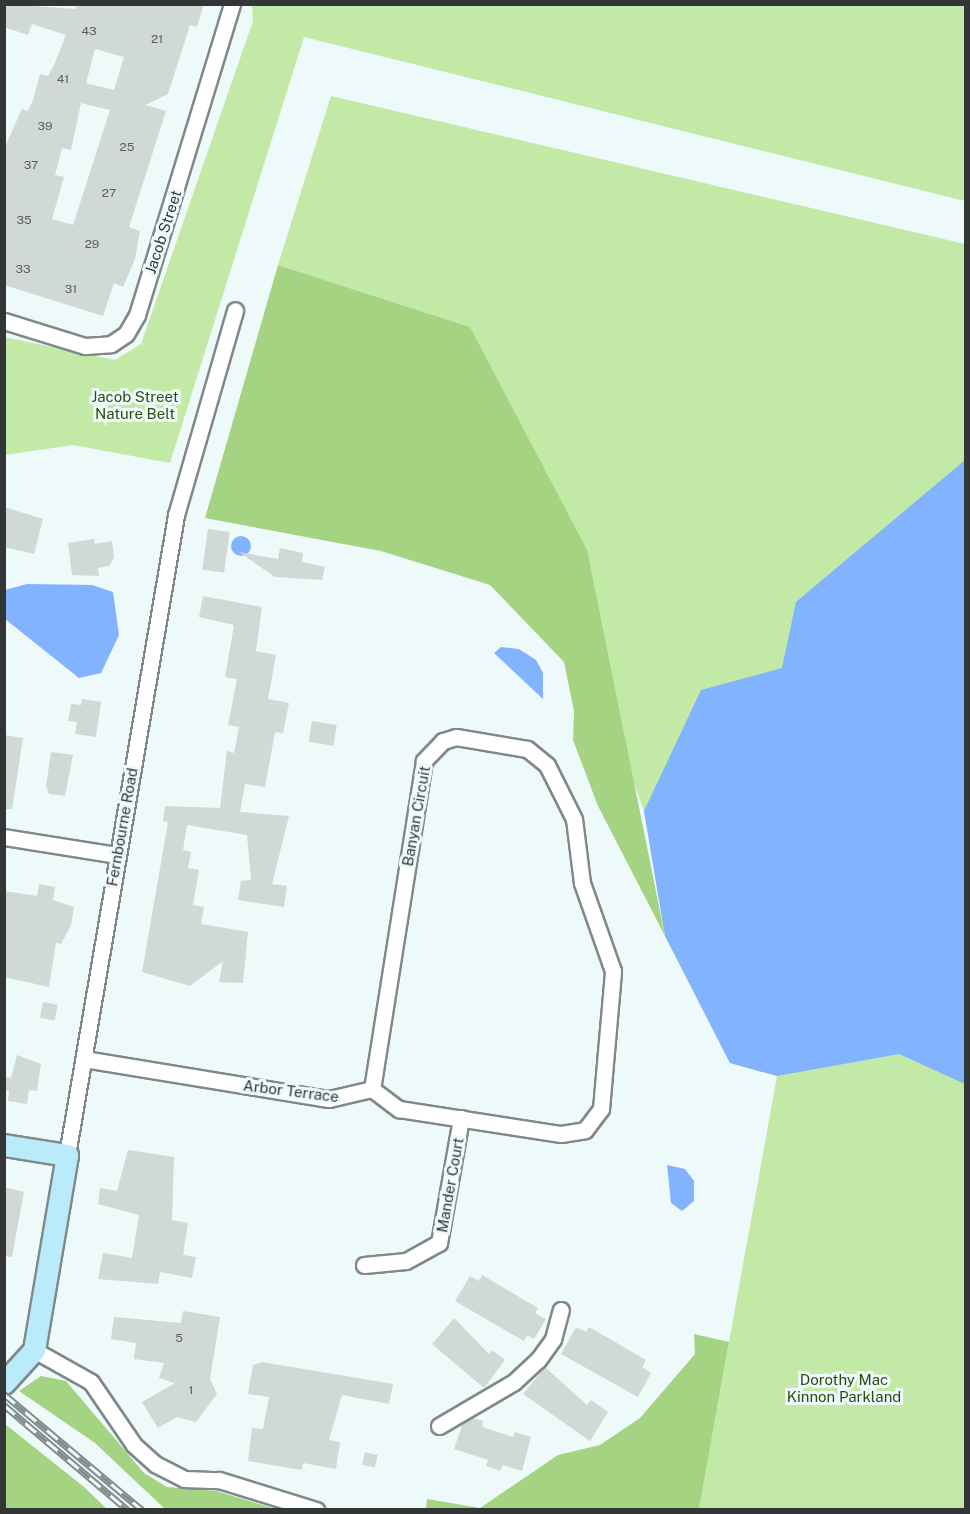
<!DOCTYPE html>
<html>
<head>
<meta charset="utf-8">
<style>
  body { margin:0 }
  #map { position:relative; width:970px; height:1514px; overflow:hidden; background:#eef9f9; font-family:"Public Sans",sans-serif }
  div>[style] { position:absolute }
  .green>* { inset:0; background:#c2eaa6 }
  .forest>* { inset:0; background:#a4d381 }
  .water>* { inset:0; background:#81b3fe }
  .round { border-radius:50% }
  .building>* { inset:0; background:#d0d9d4; transform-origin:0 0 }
  .roads { filter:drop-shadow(2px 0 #7f8989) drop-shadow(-2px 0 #7f8989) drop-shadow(0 2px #7f8989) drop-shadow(0 -2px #7f8989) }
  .street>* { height:15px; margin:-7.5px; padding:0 7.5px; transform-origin:7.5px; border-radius:7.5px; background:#fff }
  .secondary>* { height:21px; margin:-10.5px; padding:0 10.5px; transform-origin:10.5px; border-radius:10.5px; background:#baebfb }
  .rail>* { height:7px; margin-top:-3.5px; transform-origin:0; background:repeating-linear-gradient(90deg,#eef9f9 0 14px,#848b8b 0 28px); box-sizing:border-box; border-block:2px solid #848b8b }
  span { translate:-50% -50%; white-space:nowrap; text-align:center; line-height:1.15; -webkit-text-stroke:6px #eef9f9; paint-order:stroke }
  .number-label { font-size:12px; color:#5a5f5e }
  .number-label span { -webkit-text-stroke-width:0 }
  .street-label { font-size:15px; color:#323636 }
  .park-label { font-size:15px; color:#2d4b11 }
  .frame { position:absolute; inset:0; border:6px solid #323636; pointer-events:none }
</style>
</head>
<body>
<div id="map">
  <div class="green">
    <i style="clip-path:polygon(252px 5px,965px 5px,965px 201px,304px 37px,170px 463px,73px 445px,5px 455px,4px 337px,115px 360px,141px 344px,253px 21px)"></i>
    <i style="clip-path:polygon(331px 96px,965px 244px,965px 1509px,699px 1509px,777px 1076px,730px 1063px,665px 936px,644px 811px,470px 327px,278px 265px)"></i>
  </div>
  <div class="forest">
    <i style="clip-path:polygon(278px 265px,470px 327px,587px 550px,665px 936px,598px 806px,573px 740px,574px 711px,564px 662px,490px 585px,381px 551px,205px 518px)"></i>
    <i style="clip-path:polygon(694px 1334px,729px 1342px,699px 1509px,426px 1509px,427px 1499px,480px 1508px,558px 1455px,600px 1445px,640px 1418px,695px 1354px)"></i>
    <i style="clip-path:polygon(41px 1376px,66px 1381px,144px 1473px,167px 1487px,216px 1491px,276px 1509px,165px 1509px,95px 1443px,19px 1391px)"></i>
    <i style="clip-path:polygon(5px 1424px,84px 1487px,107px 1509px,5px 1509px)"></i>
  </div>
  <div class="water">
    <i style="clip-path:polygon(965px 460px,965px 1084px,899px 1054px,777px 1076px,730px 1063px,665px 936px,644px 811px,701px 690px,782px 668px,796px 602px)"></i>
    <i class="round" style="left:231px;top:536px;width:20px;height:20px"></i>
    <i style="clip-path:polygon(27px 584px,92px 585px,113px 592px,119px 635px,101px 673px,79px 678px,5px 619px,5px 590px)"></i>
    <i style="clip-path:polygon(501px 647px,519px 649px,536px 660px,543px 673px,543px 699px,494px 653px)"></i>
    <i style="clip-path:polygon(667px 1165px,685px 1169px,694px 1181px,694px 1201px,682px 1211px,671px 1203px)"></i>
  </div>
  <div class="building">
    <i style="clip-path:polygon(evenodd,4px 4px,76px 9px,77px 4px,204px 4px,197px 27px,190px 25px,168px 94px,145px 105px,166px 111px,129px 227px,140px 231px,135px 259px,123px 287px,114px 283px,103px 316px,4px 285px,4px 149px,22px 109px,28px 111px,33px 100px,40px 74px,48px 76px,54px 65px,66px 35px,32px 24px,28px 35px,4px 27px,4px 4px,95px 49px,124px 57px,114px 90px,86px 83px,95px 49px,4px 4px,81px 103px,110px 110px,73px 225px,52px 219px,64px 177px,55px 175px,62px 148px,71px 150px,81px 103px)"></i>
    <i style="clip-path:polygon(4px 507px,43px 519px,34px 554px,4px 547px)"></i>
    <i style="left:208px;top:529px;width:22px;height:41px;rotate:8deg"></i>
    <i style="clip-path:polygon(94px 539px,95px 544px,112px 541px,114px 558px,109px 566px,98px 568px,99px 576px,72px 575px,68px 543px)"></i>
    <i style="clip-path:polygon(280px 548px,303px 553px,302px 562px,325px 567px,322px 580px,275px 577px,239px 552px,278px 559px)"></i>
    <i style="clip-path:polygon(203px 596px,262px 607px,256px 651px,276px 655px,268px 699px,289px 703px,283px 733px,275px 732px,265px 787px,245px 784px,240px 812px,289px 816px,272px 884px,287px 886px,284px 907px,238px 900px,241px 881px,251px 880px,247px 835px,187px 825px,183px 850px,191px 852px,188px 868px,199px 870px,193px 905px,204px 907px,201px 924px,248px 932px,243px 983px,219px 982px,223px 961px,190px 986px,142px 972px,168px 822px,163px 821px,165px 806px,220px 808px,227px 751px,234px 753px,239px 727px,228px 725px,237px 679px,225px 677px,234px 625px,199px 617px)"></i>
    <i style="clip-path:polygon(82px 699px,101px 702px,96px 737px,75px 734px,77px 722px,68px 721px,71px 704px,81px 705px)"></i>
    <i style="left:312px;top:721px;width:25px;height:21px;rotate:9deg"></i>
    <i style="clip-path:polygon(4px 735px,23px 738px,12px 809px,4px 809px)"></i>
    <i style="clip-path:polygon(51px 752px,73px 755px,65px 796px,49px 794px,46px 786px)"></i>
    <i style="clip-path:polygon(39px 884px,55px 887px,53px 900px,74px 907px,71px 925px,61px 944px,56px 943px,49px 987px,4px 977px,4px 891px,37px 896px)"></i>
    <i style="left:43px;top:1002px;width:15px;height:16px;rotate:11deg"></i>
    <i style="clip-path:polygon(17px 1055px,41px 1064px,37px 1091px,29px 1090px,27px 1104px,8px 1101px,9px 1091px,4px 1091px,4px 1076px,11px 1078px)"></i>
    <i style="clip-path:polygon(128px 1150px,174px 1157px,172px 1220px,188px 1223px,183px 1255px,196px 1257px,192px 1278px,160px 1272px,158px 1284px,98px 1279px,103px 1253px,132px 1258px,139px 1215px,98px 1204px,100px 1188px,117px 1191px)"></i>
    <i style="clip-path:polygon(4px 1187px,24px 1192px,12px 1257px,4px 1256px)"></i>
    <i style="clip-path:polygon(482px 1275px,538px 1308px,535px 1313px,546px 1319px,534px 1339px,527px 1335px,524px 1341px,455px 1301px,470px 1276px,479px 1281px)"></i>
    <i style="clip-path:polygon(183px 1311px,220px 1317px,210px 1379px,217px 1394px,196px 1422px,177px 1417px,158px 1428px,142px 1402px,175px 1383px,159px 1378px,164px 1363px,134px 1359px,136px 1343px,111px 1339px,114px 1317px,181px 1323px)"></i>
    <i style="clip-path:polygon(454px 1318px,489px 1354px,492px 1350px,505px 1360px,484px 1388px,432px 1344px)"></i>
    <i style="clip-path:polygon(576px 1327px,586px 1332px,589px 1327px,646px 1360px,642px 1367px,651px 1373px,638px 1397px,561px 1354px)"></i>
    <i style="clip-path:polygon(262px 1362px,393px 1384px,389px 1404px,342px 1395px,329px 1440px,340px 1442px,336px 1469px,303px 1463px,302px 1470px,248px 1461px,252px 1428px,263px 1429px,269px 1397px,248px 1394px,253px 1365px)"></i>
    <i style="clip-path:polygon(545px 1367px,587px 1405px,591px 1400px,608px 1412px,590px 1441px,523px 1394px)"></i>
    <i style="clip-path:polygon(472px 1418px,483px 1421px,482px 1427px,513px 1437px,515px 1432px,531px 1437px,522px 1471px,503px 1465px,500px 1471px,486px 1466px,488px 1460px,454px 1449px,463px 1423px)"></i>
    <i style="left:365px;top:1452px;width:13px;height:13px;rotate:13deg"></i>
  </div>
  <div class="roads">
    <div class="street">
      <i style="left:4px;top:321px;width:85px;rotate:17.2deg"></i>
      <i style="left:85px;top:346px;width:26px;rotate:-4deg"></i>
      <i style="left:111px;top:344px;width:18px;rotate:-34deg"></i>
      <i style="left:126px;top:334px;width:22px;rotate:-60deg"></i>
      <i style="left:137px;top:315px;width:325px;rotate:-73deg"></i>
      <i style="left:4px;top:837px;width:114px;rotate:9.1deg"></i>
      <i style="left:84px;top:1059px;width:248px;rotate:9.3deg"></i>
      <i style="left:329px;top:1099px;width:44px;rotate:-13.1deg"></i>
      <i style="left:372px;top:1089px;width:34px;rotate:37deg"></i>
      <i style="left:399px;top:1109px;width:164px;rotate:8.8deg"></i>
      <i style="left:561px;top:1134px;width:24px;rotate:-9deg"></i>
      <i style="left:585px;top:1130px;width:26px;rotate:-53deg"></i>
      <i style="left:601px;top:1109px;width:139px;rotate:-85deg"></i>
      <i style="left:613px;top:971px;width:93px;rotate:-109.4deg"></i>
      <i style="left:582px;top:883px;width:64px;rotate:-97.1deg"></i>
      <i style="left:574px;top:819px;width:60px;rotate:-116.6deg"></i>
      <i style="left:547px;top:765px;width:26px;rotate:-141deg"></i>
      <i style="left:527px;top:749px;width:72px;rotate:-170.4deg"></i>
      <i style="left:456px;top:737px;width:14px;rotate:163deg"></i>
      <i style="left:443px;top:741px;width:28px;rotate:134deg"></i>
      <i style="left:424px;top:761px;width:332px;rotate:99deg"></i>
      <i style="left:67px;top:1155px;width:649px;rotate:-80.33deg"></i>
      <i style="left:176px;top:515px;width:213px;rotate:-73.9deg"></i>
      <i style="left:364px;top:1265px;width:42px;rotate:-5.4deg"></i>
      <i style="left:406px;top:1261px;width:38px;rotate:-29deg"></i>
      <i style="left:439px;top:1243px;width:127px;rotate:-80deg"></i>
      <i style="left:34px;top:1350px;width:65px;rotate:29.3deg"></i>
      <i style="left:91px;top:1382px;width:76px;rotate:55.7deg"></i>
      <i style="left:134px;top:1445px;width:28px;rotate:42deg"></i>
      <i style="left:155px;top:1464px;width:33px;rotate:27deg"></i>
      <i style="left:184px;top:1479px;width:35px;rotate:2deg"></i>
      <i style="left:219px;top:1480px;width:102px;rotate:17.2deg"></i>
      <i style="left:439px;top:1426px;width:87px;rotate:-30.4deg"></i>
      <i style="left:514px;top:1382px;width:33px;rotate:-43deg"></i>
      <i style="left:538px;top:1360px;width:26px;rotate:-54deg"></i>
      <i style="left:553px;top:1339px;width:30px;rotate:-75deg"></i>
    </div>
    <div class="secondary">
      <i style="left:4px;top:1145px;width:64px;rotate:9deg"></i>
      <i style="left:67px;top:1155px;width:198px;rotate:99.6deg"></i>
      <i style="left:34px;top:1350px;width:45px;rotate:132.3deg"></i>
    </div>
  </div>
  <div class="rail">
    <i style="left:4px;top:1394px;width:180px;rotate:40deg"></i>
    <i style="left:4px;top:1405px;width:162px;rotate:40.3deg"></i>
  </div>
  <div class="number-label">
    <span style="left:89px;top:32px">43</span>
    <span style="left:157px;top:40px">21</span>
    <span style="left:63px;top:80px">41</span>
    <span style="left:45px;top:127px">39</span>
    <span style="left:127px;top:148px">25</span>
    <span style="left:31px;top:166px">37</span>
    <span style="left:109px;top:194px">27</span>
    <span style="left:24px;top:221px">35</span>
    <span style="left:92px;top:245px">29</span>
    <span style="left:23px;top:270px">33</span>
    <span style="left:71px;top:290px">31</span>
    <span style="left:179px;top:1339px">5</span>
    <span style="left:191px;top:1391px">1</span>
  </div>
  <div class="street-label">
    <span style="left:163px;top:232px;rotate:-72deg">Jacob Street</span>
    <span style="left:416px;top:816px;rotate:-80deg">Banyan Circuit</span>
    <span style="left:122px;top:827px;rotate:-80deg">Fernbourne Road</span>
    <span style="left:291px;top:1091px;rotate:7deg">Arbor Terrace</span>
    <span style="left:450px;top:1185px;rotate:-80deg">Mander Court</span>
  </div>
  <div class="park-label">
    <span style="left:135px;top:405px">Jacob Street<br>Nature Belt</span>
    <span style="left:844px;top:1388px">Dorothy Mac<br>Kinnon Parkland</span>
  </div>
  <div class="frame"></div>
</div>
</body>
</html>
